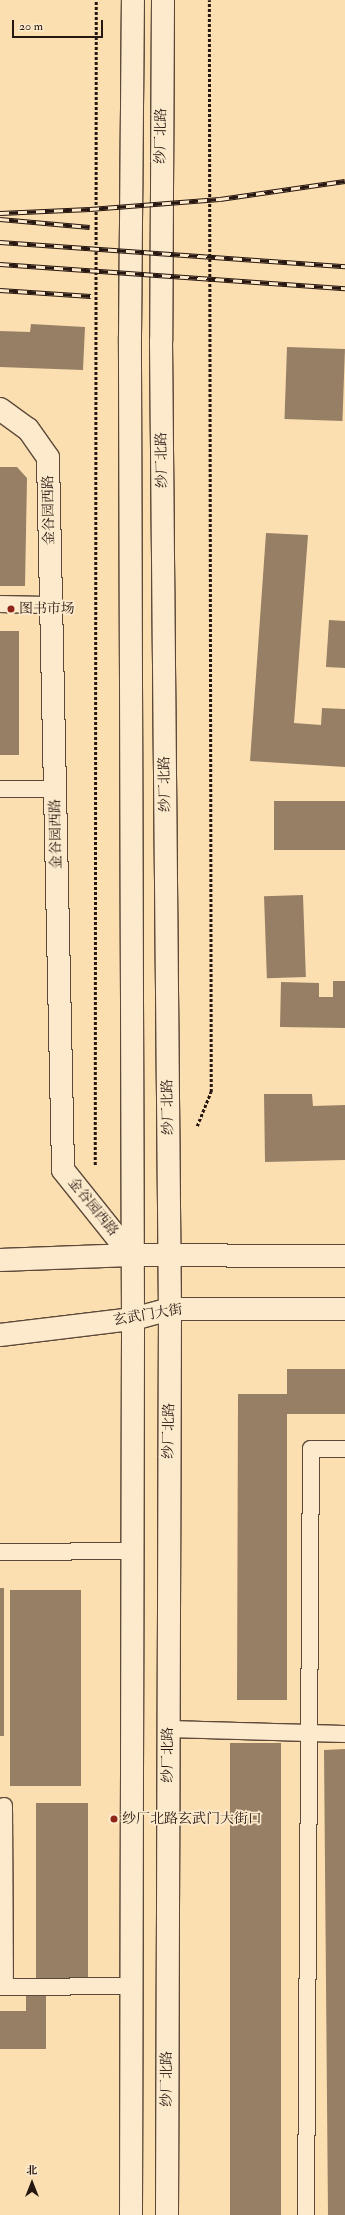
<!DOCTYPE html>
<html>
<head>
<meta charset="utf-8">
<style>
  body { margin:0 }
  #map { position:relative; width:345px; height:2215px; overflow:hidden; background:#fcdfb1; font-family:"IM FELL Double Pica","Noto Serif SC",serif }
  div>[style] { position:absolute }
  .building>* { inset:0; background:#967f64; transform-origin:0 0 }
  .path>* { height:2.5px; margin-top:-1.25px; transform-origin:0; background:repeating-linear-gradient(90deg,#271711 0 3px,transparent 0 5px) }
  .roads { filter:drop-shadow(1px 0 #5c4939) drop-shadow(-1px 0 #5c4939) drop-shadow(0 1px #5c4939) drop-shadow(0 -1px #5c4939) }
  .service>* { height:16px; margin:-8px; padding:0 8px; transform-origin:8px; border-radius:8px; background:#fdeacc }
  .minor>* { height:22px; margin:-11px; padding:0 11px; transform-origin:11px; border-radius:11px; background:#fdeacc }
  .secondary>* { height:22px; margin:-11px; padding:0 11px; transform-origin:11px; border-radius:11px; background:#fdeacc }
  .rail>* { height:4.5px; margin-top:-2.25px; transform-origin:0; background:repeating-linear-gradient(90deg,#fdeacc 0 9px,#271711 0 18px); box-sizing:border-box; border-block:1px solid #271711 }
  .dots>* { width:11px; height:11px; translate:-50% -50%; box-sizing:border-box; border:2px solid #fdeacc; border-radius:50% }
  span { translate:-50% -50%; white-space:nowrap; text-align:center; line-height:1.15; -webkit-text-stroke:3.5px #fdeacc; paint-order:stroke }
  .street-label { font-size:14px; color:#271711 }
  .poi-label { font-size:14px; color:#271711 }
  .left { translate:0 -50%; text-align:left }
  .north { position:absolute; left:12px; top:2163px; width:40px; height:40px; -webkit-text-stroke:3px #fdeacc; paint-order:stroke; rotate:0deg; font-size:11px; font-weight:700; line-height:16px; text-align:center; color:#271711 }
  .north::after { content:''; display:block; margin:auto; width:14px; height:18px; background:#271711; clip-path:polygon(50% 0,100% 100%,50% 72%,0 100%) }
  .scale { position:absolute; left:12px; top:20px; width:91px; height:18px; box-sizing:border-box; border:2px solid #271711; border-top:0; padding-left:5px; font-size:12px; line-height:14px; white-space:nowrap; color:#271711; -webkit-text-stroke:3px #fdeacc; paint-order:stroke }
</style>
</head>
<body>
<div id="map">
  <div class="building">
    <i style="clip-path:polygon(31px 324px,85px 327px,83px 370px,0 367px,0 331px,30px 332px)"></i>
    <i style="left:287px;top:347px;width:58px;height:72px;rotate:2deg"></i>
    <i style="clip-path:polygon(0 467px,17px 467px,27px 478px,25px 586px,0 586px)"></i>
    <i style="clip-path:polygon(266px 533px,308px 535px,294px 723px,321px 725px,322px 708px,345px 709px,345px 767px,250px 761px)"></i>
    <i style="clip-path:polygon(329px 620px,345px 621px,345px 668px,326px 667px)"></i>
    <i style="left:0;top:631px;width:19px;height:124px"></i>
    <i style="left:274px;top:801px;width:71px;height:49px"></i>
    <i style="left:303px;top:895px;width:82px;height:39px;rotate:88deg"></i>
    <i style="clip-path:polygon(333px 981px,345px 981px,345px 1028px,280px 1027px,281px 982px,319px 983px,319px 997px,333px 997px)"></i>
    <i style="clip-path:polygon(264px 1094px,312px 1094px,313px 1106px,345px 1105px,345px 1160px,265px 1162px)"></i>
    <i style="clip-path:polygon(287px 1369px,345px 1369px,345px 1414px,287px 1414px,287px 1700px,237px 1700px,238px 1394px,287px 1394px)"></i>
    <i style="left:0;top:1588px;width:4px;height:148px"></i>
    <i style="left:10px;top:1590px;width:71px;height:196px"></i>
    <i style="left:230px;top:1743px;width:51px;height:472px"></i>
    <i style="clip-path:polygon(345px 1749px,345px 2215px,328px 2215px,324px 1750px)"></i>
    <i style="left:36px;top:1803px;width:52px;height:175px"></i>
    <i style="clip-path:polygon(26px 1996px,46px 1996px,46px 2049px,0 2049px,0 2011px,26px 2011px)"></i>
  </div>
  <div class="path">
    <i style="left:197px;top:1126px;width:37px;rotate:-68deg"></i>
    <i style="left:211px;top:1092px;width:1092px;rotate:-90.1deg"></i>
    <i style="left:95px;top:1165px;width:1165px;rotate:-89.95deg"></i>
  </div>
  <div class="roads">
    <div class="service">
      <i style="left:0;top:604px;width:51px;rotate:1.1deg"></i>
      <i style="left:0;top:789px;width:55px"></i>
      <i style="left:0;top:1552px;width:132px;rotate:-0.4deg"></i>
      <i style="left:168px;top:1729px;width:177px;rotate:1.6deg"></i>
      <i style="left:4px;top:1806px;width:181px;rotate:89.7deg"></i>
      <i style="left:0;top:1987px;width:131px;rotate:-0.4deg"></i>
      <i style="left:306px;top:2215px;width:766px;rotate:-89.63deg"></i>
      <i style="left:311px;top:1449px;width:34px"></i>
    </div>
    <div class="minor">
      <i style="left:0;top:409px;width:34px;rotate:36deg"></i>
      <i style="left:28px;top:429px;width:35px;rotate:55deg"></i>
      <i style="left:48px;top:458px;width:712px;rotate:88.79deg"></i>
      <i style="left:63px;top:1170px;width:109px;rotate:51.3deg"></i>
    </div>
    <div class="secondary">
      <i style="left:163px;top:0;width:341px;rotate:90.3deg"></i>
      <i style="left:161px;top:341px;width:968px;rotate:89.47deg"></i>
      <i style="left:170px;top:1309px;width:906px;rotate:90.19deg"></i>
      <i style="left:0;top:1260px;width:131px;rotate:-2.2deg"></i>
      <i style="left:131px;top:1255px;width:214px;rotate:0.3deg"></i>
      <i style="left:0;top:1335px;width:134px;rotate:-6.9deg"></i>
      <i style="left:133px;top:1319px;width:38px;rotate:-15deg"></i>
      <i style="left:170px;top:1309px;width:175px"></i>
      <i style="left:131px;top:2215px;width:896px;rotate:-89.87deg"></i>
      <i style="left:133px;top:1319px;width:982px;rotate:-90.18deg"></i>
      <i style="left:130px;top:337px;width:337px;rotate:-89.5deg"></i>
    </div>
  </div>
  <div class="rail">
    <i style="left:0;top:213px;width:90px;rotate:-2.5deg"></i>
    <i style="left:90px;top:209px;width:130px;rotate:-4.4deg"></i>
    <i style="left:220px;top:199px;width:126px;rotate:-8.2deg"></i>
    <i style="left:0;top:219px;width:90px;rotate:5.1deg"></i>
    <i style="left:0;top:242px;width:346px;rotate:4deg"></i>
    <i style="left:0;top:264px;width:346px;rotate:4deg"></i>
    <i style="left:0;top:290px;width:91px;rotate:3.8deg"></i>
  </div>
  <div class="dots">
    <i style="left:11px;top:609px;background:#8f2418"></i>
    <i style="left:114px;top:1819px;background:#8f2418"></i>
  </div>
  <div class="street-label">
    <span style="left:161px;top:136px;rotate:-89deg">纱厂北路</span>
    <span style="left:162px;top:460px;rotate:-91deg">纱厂北路</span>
    <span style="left:49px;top:510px;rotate:-91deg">金谷园西路</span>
    <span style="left:165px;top:784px;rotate:-91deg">纱厂北路</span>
    <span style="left:56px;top:834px;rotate:-91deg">金谷园西路</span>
    <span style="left:168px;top:1107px;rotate:-91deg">纱厂北路</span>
    <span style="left:93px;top:1207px;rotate:51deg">金谷园西路</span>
    <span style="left:148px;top:1315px;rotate:-9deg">玄武门大街</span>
    <span style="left:169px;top:1431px;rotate:-89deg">纱厂北路</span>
    <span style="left:168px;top:1755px;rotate:-90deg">纱厂北路</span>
    <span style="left:167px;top:2079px;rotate:-90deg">纱厂北路</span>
  </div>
  <div class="poi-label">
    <span class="left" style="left:19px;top:609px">图书市场</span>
    <span class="left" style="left:122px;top:1819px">纱厂北路玄武门大街口</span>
  </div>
  <div class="north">北</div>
  <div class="scale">20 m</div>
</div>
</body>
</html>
